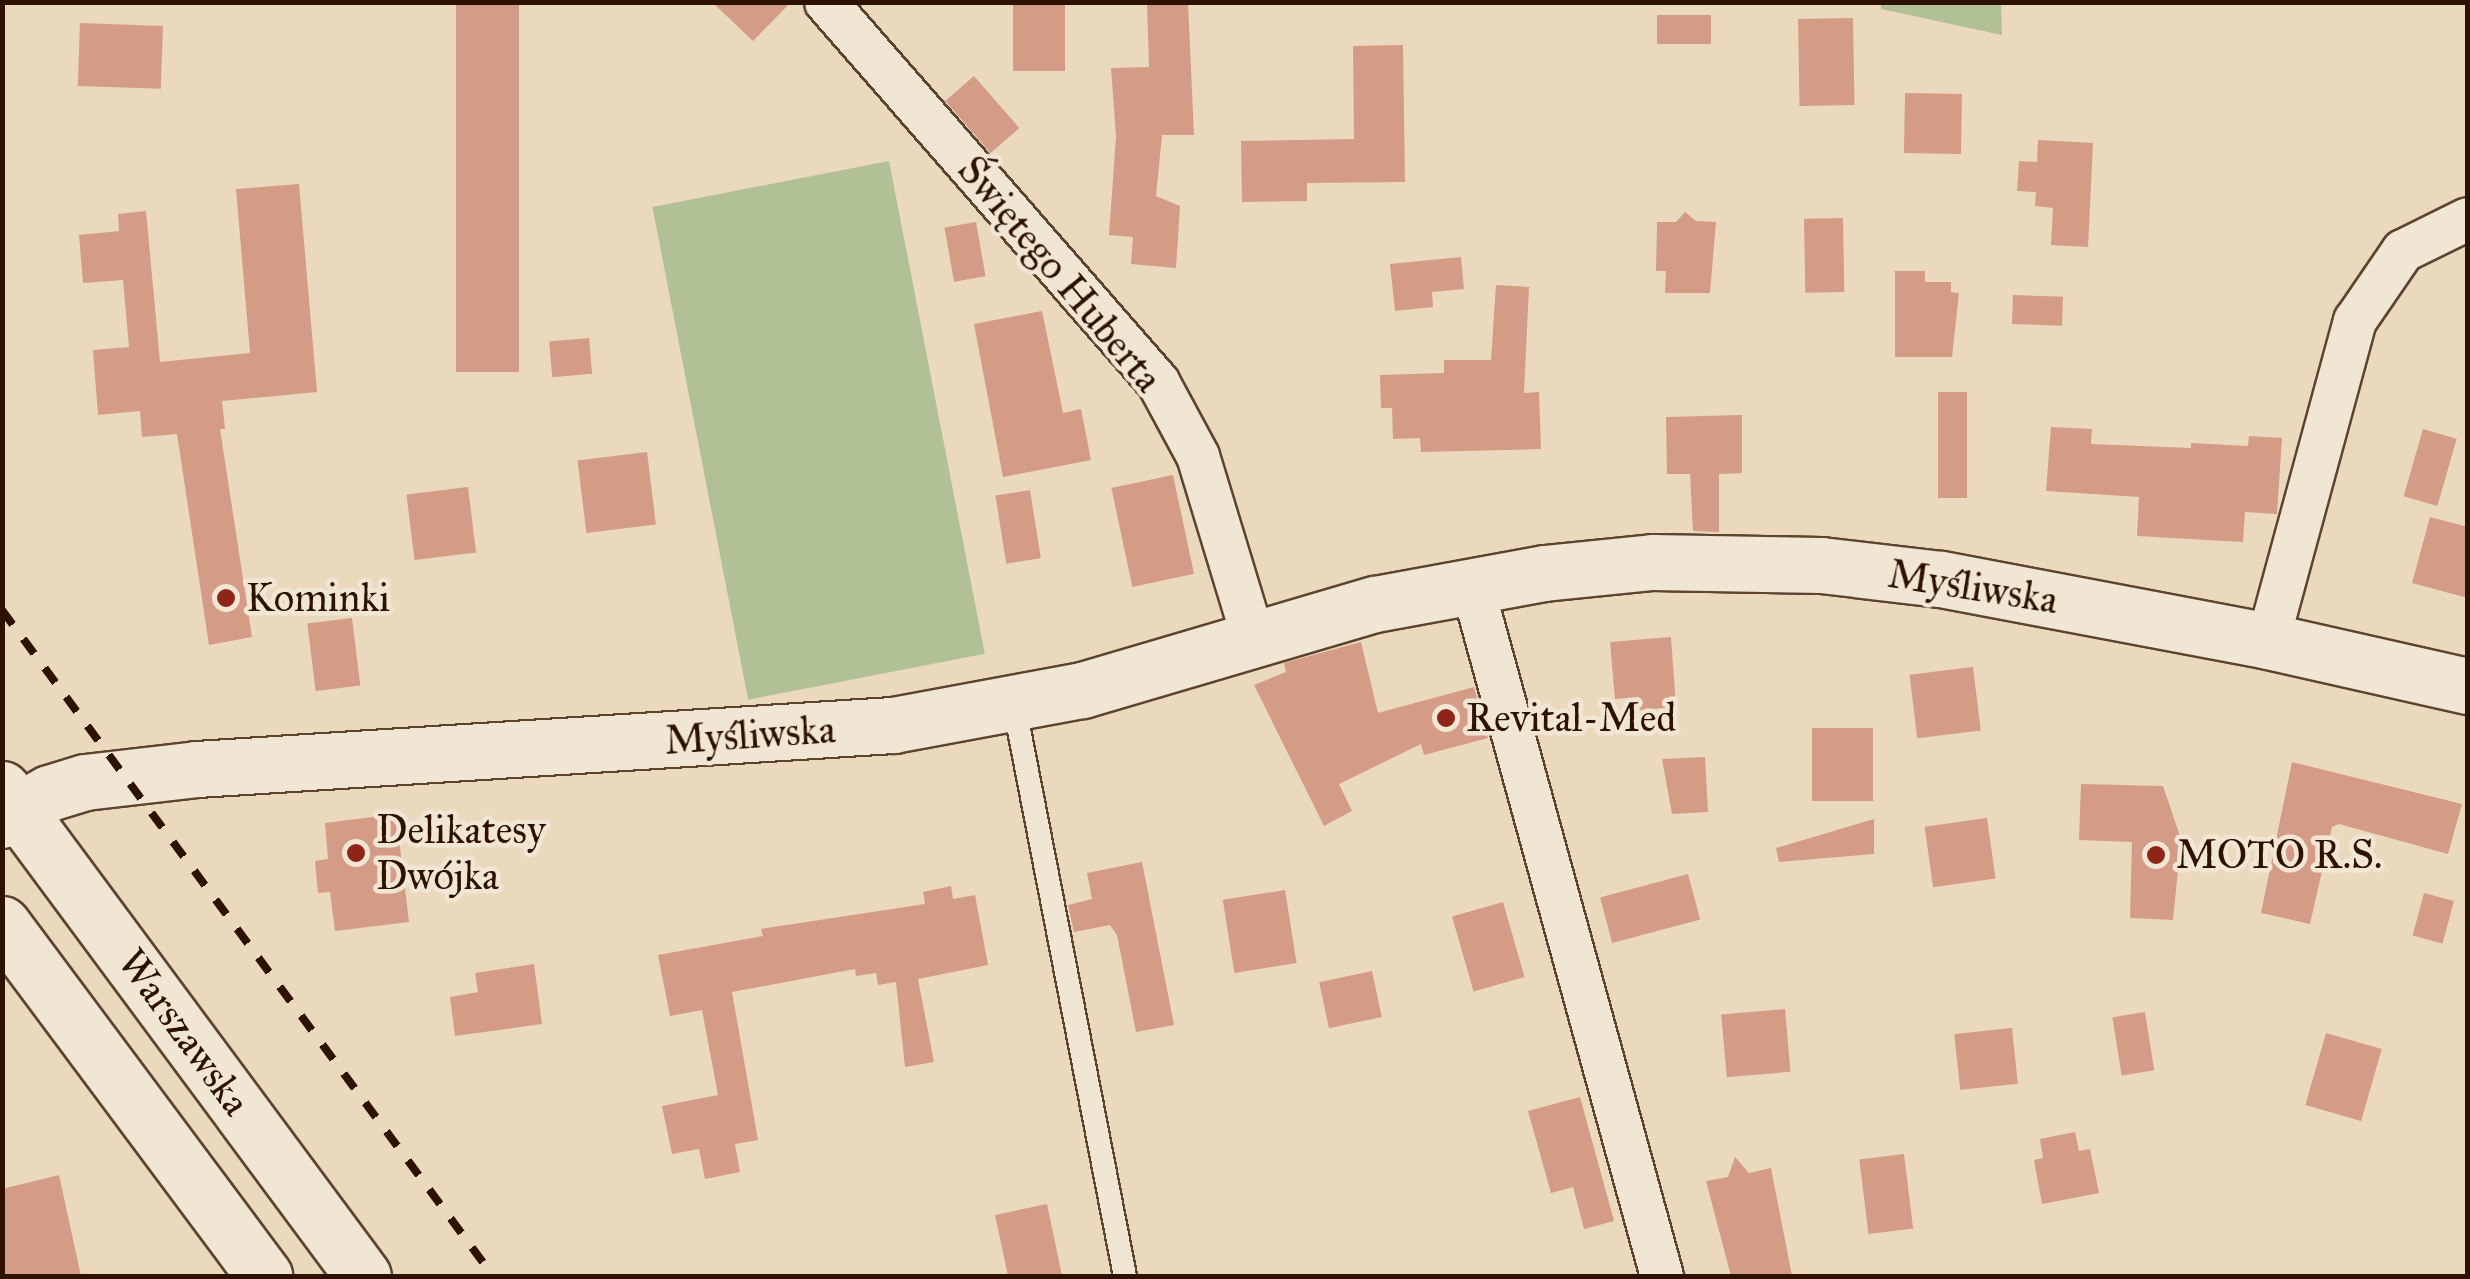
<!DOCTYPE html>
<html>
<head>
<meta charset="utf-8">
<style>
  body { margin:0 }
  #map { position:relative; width:2470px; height:1279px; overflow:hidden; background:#ead9bd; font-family:"IM FELL Great Primer",serif }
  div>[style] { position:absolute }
  .green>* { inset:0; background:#b1c095; transform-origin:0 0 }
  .building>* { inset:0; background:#d49b86; transform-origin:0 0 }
  .roads { filter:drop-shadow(2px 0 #5c442f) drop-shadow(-2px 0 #5c442f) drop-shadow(0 2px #5c442f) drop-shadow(0 -2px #5c442f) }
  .lane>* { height:22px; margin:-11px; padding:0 11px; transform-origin:11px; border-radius:11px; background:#f1e6d4 }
  .street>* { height:42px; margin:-21px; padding:0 21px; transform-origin:21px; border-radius:21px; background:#f1e6d4 }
  .secondary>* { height:55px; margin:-27.5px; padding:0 27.5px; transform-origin:27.5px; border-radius:27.5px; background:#f1e6d4 }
  .rail>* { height:8px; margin-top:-4px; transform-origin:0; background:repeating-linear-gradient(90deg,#2d1200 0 18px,transparent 0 36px) }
  .dots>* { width:28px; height:28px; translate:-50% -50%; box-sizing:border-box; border:5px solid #f1e6d4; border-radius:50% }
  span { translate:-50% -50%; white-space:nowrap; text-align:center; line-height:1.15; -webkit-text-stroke:9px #f1e6d4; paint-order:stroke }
  .street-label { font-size:40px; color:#2d1200 }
  .poi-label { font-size:40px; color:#2d1200 }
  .left { translate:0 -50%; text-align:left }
  .frame { position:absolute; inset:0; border:5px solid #2d1200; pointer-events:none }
</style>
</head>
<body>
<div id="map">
  <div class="green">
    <i style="clip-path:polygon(1881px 3px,2001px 3px,2002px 35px,1881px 9px)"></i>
    <i style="left:889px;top:161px;width:502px;height:241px;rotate:79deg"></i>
  </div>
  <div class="building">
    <i style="left:456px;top:2px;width:63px;height:370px"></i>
    <i style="clip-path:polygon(712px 2px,791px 2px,753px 41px)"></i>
    <i style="left:1013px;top:2px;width:52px;height:69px"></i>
    <i style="clip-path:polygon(1147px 2px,1188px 2px,1194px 135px,1162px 135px,1156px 196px,1180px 206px,1176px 268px,1131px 264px,1133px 237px,1109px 235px,1116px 136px,1111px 68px,1149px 67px)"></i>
    <i style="left:1657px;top:15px;width:54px;height:29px"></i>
    <i style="left:1853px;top:18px;width:87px;height:55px;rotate:89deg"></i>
    <i style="left:80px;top:23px;width:83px;height:63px;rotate:2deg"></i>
    <i style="clip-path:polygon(1403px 45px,1405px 182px,1307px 183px,1307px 201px,1242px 202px,1241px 141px,1354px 139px,1353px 46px)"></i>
    <i style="left:974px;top:76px;width:69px;height:38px;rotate:49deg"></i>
    <i style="left:1905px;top:93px;width:57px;height:60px;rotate:1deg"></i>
    <i style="clip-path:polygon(2038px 140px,2093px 143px,2088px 247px,2051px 245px,2053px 208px,2035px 206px,2036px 192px,2017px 191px,2019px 161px,2037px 162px)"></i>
    <i style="clip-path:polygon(299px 184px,317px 392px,222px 401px,225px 429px,220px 429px,252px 637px,209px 645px,177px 434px,142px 437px,140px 411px,98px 415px,93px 350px,129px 347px,123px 280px,83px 283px,79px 235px,119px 231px,118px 214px,146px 211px,160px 362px,250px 353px,236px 189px)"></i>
    <i style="clip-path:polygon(1685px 212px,1696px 221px,1716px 222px,1710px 293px,1665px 293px,1666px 271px,1656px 271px,1657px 222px,1676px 222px)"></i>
    <i style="left:1843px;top:218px;width:74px;height:39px;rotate:89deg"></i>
    <i style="left:976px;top:222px;width:55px;height:32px;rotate:80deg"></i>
    <i style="clip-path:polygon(1461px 257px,1464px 289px,1432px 292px,1433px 307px,1395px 311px,1390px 264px)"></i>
    <i style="clip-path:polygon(1895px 271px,1925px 271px,1925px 282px,1951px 282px,1951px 292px,1959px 293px,1952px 357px,1895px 357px)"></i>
    <i style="clip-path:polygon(1496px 285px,1529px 287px,1524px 393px,1539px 392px,1541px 449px,1421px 452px,1420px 438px,1393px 439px,1392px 408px,1381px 408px,1380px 375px,1444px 373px,1444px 360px,1491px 360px)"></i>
    <i style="left:2013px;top:295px;width:50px;height:29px;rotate:2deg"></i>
    <i style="clip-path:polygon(1042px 311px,1063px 413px,1081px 409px,1091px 460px,1003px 477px,974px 324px)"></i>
    <i style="left:589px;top:338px;width:36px;height:40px;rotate:85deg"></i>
    <i style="left:1938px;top:392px;width:29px;height:106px"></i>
    <i style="clip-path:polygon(1742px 415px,1742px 473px,1719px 474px,1719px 532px,1693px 531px,1690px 474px,1667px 474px,1666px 417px)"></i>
    <i style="clip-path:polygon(2051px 427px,2092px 429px,2091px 444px,2191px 448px,2191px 443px,2248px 446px,2249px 436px,2282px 438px,2277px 514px,2245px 512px,2243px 542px,2137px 536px,2139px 497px,2046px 491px)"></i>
    <i style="left:2423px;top:429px;width:35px;height:70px;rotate:16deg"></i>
    <i style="left:647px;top:452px;width:73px;height:70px;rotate:83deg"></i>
    <i style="left:1173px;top:475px;width:101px;height:63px;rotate:78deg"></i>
    <i style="left:468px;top:487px;width:66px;height:62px;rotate:83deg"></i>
    <i style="left:1030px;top:490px;width:69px;height:35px;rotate:81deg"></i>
    <i style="clip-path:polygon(2430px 517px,2468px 527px,2468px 598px,2412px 583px)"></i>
    <i style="left:352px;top:618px;width:68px;height:45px;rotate:83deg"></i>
    <i style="clip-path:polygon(1671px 637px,1676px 707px,1640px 710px,1639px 697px,1615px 699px,1610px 642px)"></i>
    <i style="clip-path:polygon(1361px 642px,1378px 713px,1474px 687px,1488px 738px,1424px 755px,1421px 744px,1339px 784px,1352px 811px,1324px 826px,1254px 685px,1286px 672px,1284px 663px)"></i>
    <i style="left:1973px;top:667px;width:64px;height:64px;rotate:83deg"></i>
    <i style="left:1873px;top:728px;width:73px;height:61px;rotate:90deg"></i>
    <i style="clip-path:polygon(1705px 757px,1708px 812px,1672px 814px,1662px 759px)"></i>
    <i style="clip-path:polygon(2292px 762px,2462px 804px,2448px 854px,2339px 824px,2332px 827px,2310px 924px,2261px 913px)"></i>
    <i style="clip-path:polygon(2081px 784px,2163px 786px,2181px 839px,2173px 920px,2130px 918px,2132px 842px,2079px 840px)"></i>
    <i style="clip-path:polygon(396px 814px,409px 922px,335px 931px,330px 892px,318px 893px,315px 861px,328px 859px,325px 823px)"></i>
    <i style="left:1987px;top:818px;width:61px;height:63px;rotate:82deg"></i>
    <i style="clip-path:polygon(1874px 819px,1874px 854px,1779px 862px,1776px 848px)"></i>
    <i style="clip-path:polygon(1142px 862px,1174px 1025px,1136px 1032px,1117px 935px,1110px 925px,1074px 932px,1068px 905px,1092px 899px,1087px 873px)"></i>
    <i style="left:1688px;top:874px;width:47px;height:91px;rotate:75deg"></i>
    <i style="clip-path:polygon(951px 886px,953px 899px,975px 895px,988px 965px,918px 979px,934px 1062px,905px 1067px,896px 982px,878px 985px,876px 973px,856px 976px,855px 969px,732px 992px,758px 1140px,735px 1144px,740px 1172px,705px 1179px,699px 1149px,672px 1154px,662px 1106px,718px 1095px,702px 1010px,670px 1016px,658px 955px,763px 936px,761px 929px,925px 904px,923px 892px)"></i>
    <i style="left:1285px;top:890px;width:74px;height:63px;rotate:81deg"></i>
    <i style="left:2424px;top:893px;width:31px;height:44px;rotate:15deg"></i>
    <i style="left:1503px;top:902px;width:78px;height:53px;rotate:74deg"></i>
    <i style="clip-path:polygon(534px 964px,542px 1024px,455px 1036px,450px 997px,478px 992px,475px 973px)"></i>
    <i style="left:1372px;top:971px;width:47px;height:54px;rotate:78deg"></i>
    <i style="left:1785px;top:1009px;width:63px;height:64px;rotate:85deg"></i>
    <i style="left:2145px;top:1012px;width:59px;height:33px;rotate:81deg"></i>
    <i style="left:2012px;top:1028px;width:56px;height:58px;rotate:84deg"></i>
    <i style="left:2326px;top:1033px;width:58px;height:75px;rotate:16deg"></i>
    <i style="clip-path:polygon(1580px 1097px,1614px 1221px,1584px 1229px,1573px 1187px,1551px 1193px,1528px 1111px)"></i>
    <i style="clip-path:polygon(2075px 1132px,2079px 1151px,2090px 1149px,2099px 1193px,2042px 1204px,2034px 1160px,2043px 1158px,2040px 1139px)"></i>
    <i style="left:1904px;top:1154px;width:75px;height:45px;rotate:83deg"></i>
    <i style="clip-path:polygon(1735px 1157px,1749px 1173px,1771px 1168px,1792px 1276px,1731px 1276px,1706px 1181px,1728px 1177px)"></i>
    <i style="clip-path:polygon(59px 1175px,81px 1276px,2px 1276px,2px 1189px)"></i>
    <i style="clip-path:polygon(1047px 1204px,1062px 1276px,1008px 1276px,995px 1215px)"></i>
  </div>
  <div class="roads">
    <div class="lane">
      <i style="left:1014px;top:704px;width:583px;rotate:79.02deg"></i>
    </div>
    <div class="street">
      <i style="left:826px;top:2px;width:505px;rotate:48.86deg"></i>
      <i style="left:1158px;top:382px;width:84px;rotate:61.6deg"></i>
      <i style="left:1198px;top:456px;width:189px;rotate:73.1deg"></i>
      <i style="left:1472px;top:585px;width:717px;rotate:74.63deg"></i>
      <i style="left:2268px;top:641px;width:332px;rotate:-74.8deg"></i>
      <i style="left:2355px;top:321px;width:85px;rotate:-55.6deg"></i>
      <i style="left:2403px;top:251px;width:72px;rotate:-26.2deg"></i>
    </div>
    <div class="secondary">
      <i style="left:2px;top:789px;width:606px;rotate:53.45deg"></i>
      <i style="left:2px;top:820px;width:54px;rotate:-29.9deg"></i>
      <i style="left:49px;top:793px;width:38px;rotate:-17deg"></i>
      <i style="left:85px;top:782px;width:113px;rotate:-6.6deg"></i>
      <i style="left:197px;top:769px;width:697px;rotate:-3.62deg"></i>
      <i style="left:893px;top:725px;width:192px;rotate:-10.5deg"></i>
      <i style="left:1082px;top:690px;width:305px;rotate:-16.4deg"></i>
      <i style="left:1375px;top:604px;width:172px;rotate:-10.4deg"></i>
      <i style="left:1544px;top:573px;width:109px;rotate:-5.8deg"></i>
      <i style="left:1652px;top:562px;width:169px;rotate:1deg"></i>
      <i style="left:1821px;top:565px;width:121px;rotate:6.7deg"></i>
      <i style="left:1941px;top:579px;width:333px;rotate:10.7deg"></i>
      <i style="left:2268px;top:641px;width:205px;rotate:12.7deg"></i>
      <i style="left:2px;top:924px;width:439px;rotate:53.3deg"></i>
    </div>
  </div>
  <div class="rail">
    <i style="left:2px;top:610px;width:827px;rotate:53.6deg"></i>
  </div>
  <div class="dots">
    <i style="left:226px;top:598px;background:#8f2418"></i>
    <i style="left:1446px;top:718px;background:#8f2418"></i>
    <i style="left:356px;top:853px;background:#8f2418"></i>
    <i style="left:2156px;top:855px;background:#8f2418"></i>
  </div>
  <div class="street-label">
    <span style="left:1060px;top:274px;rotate:50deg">Świętego Huberta</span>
    <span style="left:1973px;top:587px;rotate:9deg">Myśliwska</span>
    <span style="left:750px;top:735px;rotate:-4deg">Myśliwska</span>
    <span style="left:184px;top:1032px;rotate:54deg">Warszawska</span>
  </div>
  <div class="poi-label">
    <span class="left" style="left:246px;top:598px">Kominki</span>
    <span class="left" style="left:1466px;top:718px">Revital-Med</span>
    <span class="left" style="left:376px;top:853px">Delikatesy<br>Dwójka</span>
    <span class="left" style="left:2176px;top:855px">MOTO R.S.</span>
  </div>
  <div class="frame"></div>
</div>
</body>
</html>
